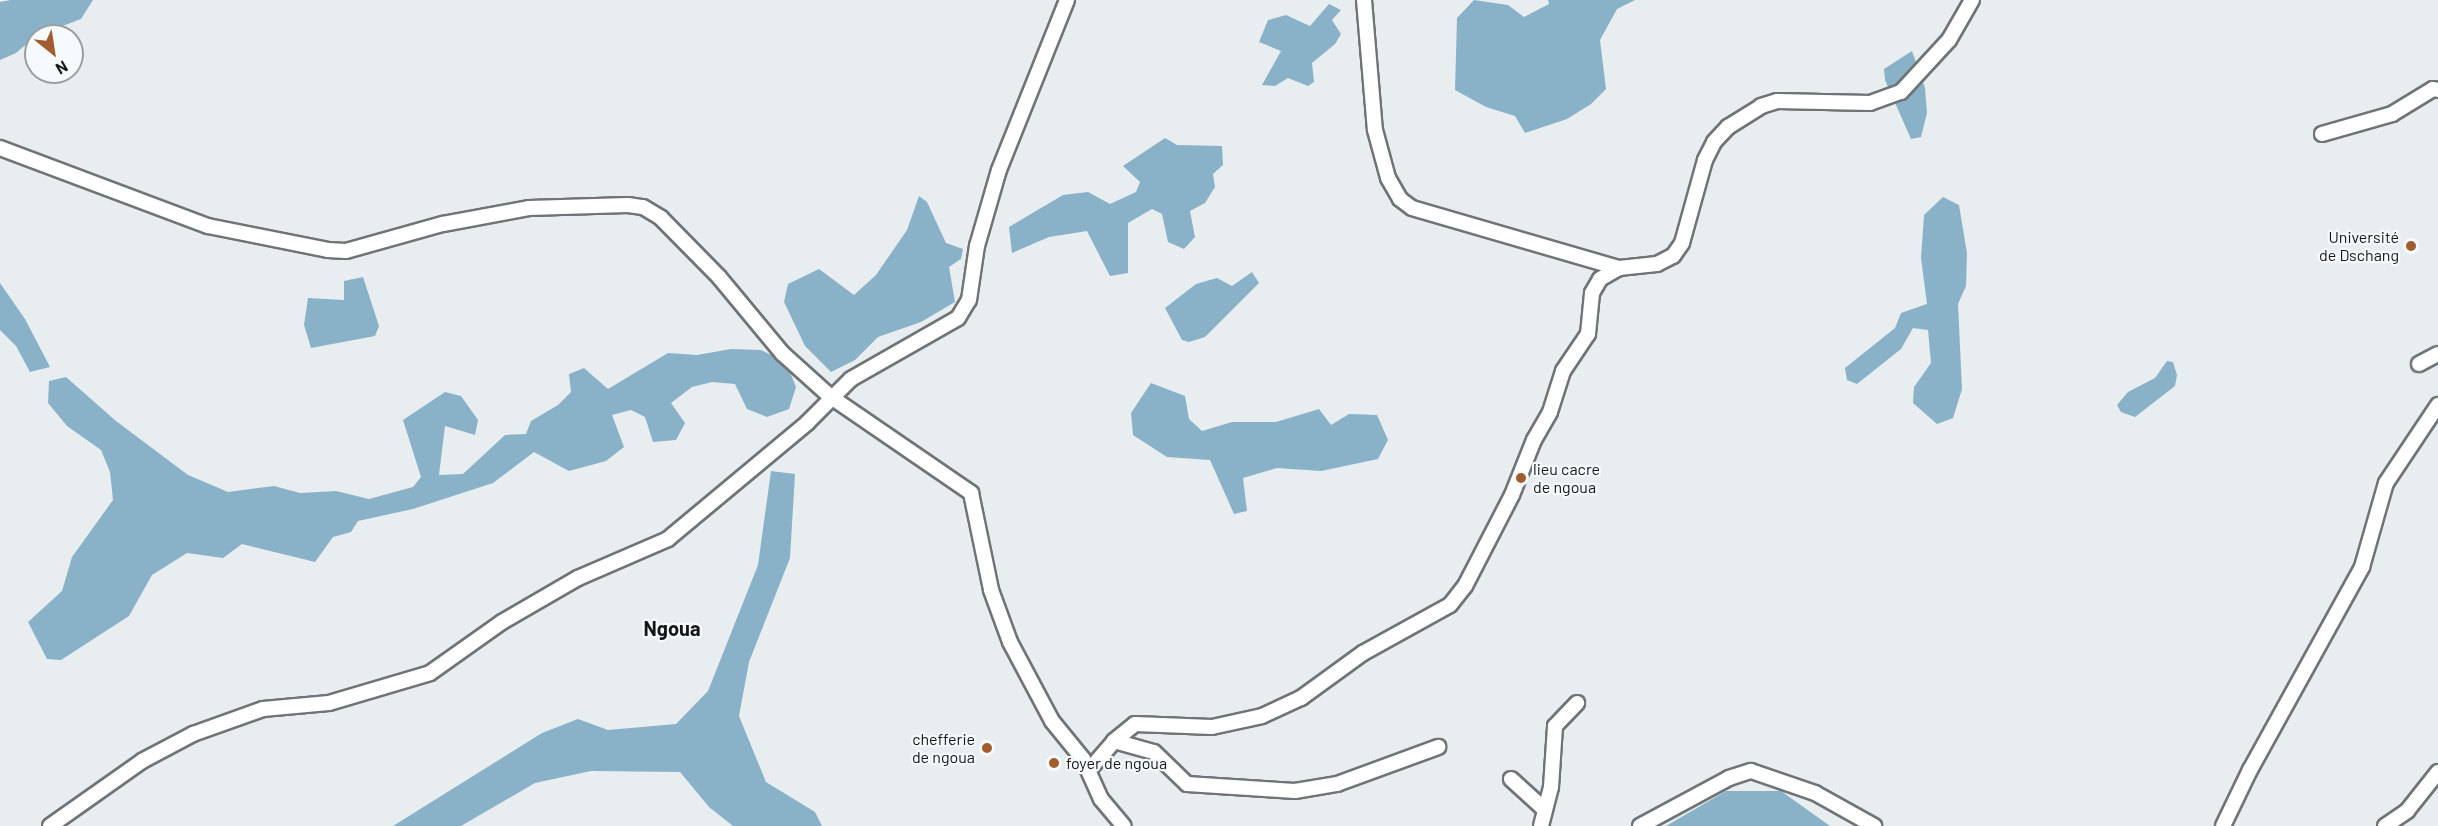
<!DOCTYPE html>
<html>
<head>
<meta charset="utf-8">
<style>
  body { margin:0 }
  #map { position:relative; width:2438px; height:826px; overflow:hidden; background:#e8edf0; font-family:Barlow,sans-serif }
  div>[style] { position:absolute }
  .forest>* { inset:0; background:#89b2c9 }
  .roads { filter:drop-shadow(2px 0 #6f7476) drop-shadow(-2px 0 #6f7476) drop-shadow(0 2px #6f7476) drop-shadow(0 -2px #6f7476) }
  .minor>* { height:14px; margin:-7px; padding:0 7px; transform-origin:7px; border-radius:7px; background:#fff }
  .dots>* { width:16px; height:16px; translate:-50% -50%; box-sizing:border-box; border:3px solid #f6fafd; border-radius:50% }
  span { translate:-50% -50%; white-space:nowrap; text-align:center; line-height:1.15; -webkit-text-stroke:4.5px #f6fafd; paint-order:stroke }
  .poi-label { font-size:16px; color:#151617 }
  .right { translate:-100% -50%; text-align:right }
  .left { translate:0 -50%; text-align:left }
  .quarter-label { font-size:20px; color:#151617; font-weight:700 }
  .north { position:absolute; left:24px; top:24px; width:60px; height:60px; box-sizing:border-box; background:#f6fafd; border:2px solid #9c9fa1; border-radius:50%; rotate:150deg; font-size:16px; font-weight:700; line-height:24px; text-align:center; color:#151617 }
  .north::after { content:''; display:block; margin:auto; width:21px; height:27px; background:#a15d2d; clip-path:polygon(50% 0,100% 100%,50% 72%,0 100%) }
</style>
</head>
<body>
<div id="map">
  <div class="forest">
    <i style="clip-path:polygon(11px 0,93px 0,81px 19px,36px 36px,16px 53px,0 60px,0 2px)"></i>
    <i style="clip-path:polygon(1474px 0,1508px 5px,1524px 17px,1549px 4px,1548px 0,1635px 0,1617px 9px,1600px 40px,1606px 89px,1591px 104px,1567px 119px,1525px 133px,1515px 116px,1486px 107px,1455px 90px,1457px 18px)"></i>
    <i style="clip-path:polygon(1329px 4px,1341px 10px,1332px 20px,1341px 34px,1335px 44px,1312px 63px,1314px 82px,1308px 86px,1288px 78px,1275px 86px,1262px 85px,1281px 51px,1259px 42px,1268px 20px,1286px 15px,1310px 26px)"></i>
    <i style="clip-path:polygon(1912px 51px,1925px 88px,1927px 113px,1921px 137px,1911px 139px,1885px 80px,1884px 69px)"></i>
    <i style="clip-path:polygon(1165px 138px,1177px 145px,1222px 146px,1223px 165px,1213px 174px,1215px 187px,1205px 203px,1190px 211px,1195px 237px,1184px 249px,1168px 242px,1162px 214px,1152px 209px,1128px 223px,1128px 273px,1110px 276px,1087px 231px,1049px 237px,1012px 253px,1009px 227px,1063px 195px,1088px 192px,1110px 204px,1136px 192px,1140px 182px,1123px 166px)"></i>
    <i style="clip-path:polygon(919px 196px,927px 202px,946px 243px,963px 249px,961px 259px,949px 267px,955px 302px,921px 322px,878px 337px,855px 360px,831px 372px,805px 346px,784px 302px,788px 284px,819px 269px,854px 295px,876px 275px,907px 230px)"></i>
    <i style="clip-path:polygon(1943px 197px,1959px 205px,1967px 253px,1966px 286px,1958px 304px,1962px 389px,1953px 418px,1937px 424px,1913px 403px,1914px 387px,1931px 363px,1928px 330px,1913px 328px,1901px 349px,1857px 384px,1847px 380px,1845px 368px,1895px 328px,1901px 313px,1927px 304px,1921px 258px,1924px 215px)"></i>
    <i style="clip-path:polygon(1252px 272px,1259px 283px,1205px 337px,1189px 342px,1182px 340px,1165px 308px,1196px 284px,1217px 278px,1232px 286px)"></i>
    <i style="clip-path:polygon(363px 277px,379px 326px,375px 336px,311px 348px,304px 325px,308px 298px,344px 300px,344px 281px)"></i>
    <i style="clip-path:polygon(0 283px,25px 319px,50px 367px,30px 372px,16px 346px,0 330px)"></i>
    <i style="clip-path:polygon(731px 349px,761px 350px,786px 362px,796px 387px,789px 409px,767px 417px,747px 409px,735px 384px,712px 382px,692px 387px,671px 403px,685px 423px,676px 440px,653px 442px,645px 417px,631px 410px,612px 415px,624px 447px,606px 461px,569px 471px,534px 452px,493px 483px,413px 509px,358px 521px,351px 532px,333px 537px,315px 562px,242px 544px,223px 558px,187px 553px,152px 575px,129px 616px,61px 660px,47px 659px,28px 622px,62px 591px,72px 557px,113px 500px,110px 472px,101px 450px,67px 426px,48px 403px,49px 381px,66px 377px,116px 421px,188px 475px,228px 492px,274px 486px,300px 493px,336px 491px,369px 499px,413px 487px,421px 477px,403px 420px,445px 392px,461px 396px,478px 420px,475px 435px,445px 426px,439px 475px,463px 474px,505px 435px,526px 434px,531px 421px,558px 405px,571px 392px,569px 374px,584px 368px,608px 389px,668px 353px,697px 355px)"></i>
    <i style="clip-path:polygon(2167px 361px,2173px 362px,2177px 375px,2175px 386px,2135px 417px,2121px 412px,2117px 405px,2128px 392px,2155px 378px)"></i>
    <i style="clip-path:polygon(1151px 383px,1185px 396px,1189px 419px,1202px 431px,1232px 422px,1276px 422px,1319px 409px,1331px 425px,1349px 414px,1377px 415px,1388px 440px,1378px 459px,1321px 471px,1277px 468px,1243px 478px,1247px 511px,1234px 514px,1210px 460px,1167px 457px,1133px 435px,1131px 413px)"></i>
    <i style="clip-path:polygon(771px 471px,795px 474px,790px 558px,749px 662px,739px 716px,766px 782px,815px 812px,822px 826px,733px 826px,709px 807px,680px 772px,591px 771px,535px 783px,461px 826px,393px 826px,542px 733px,578px 719px,608px 730px,676px 724px,708px 691px,758px 565px)"></i>
    <i style="clip-path:polygon(1726px 791px,1781px 791px,1830px 826px,1666px 826px)"></i>
  </div>
  <div class="roads">
    <div class="minor">
      <i style="left:1364px;top:0;width:130px;rotate:85.2deg"></i>
      <i style="left:1375px;top:130px;width:50px;rotate:74.8deg"></i>
      <i style="left:1388px;top:178px;width:24px;rotate:60deg"></i>
      <i style="left:1400px;top:199px;width:15px;rotate:37deg"></i>
      <i style="left:1412px;top:208px;width:216px;rotate:16.2deg"></i>
      <i style="left:1619px;top:268px;width:38px;rotate:-6deg"></i>
      <i style="left:1657px;top:264px;width:18px;rotate:-27deg"></i>
      <i style="left:1673px;top:256px;width:16px;rotate:-55deg"></i>
      <i style="left:1682px;top:243px;width:86px;rotate:-74.5deg"></i>
      <i style="left:1705px;top:160px;width:20px;rotate:-63deg"></i>
      <i style="left:1714px;top:142px;width:21px;rotate:-47deg"></i>
      <i style="left:1728px;top:127px;width:39px;rotate:-32deg"></i>
      <i style="left:1761px;top:106px;width:17px;rotate:-17deg"></i>
      <i style="left:1777px;top:101px;width:93px;rotate:1.2deg"></i>
      <i style="left:1870px;top:103px;width:33px;rotate:-20deg"></i>
      <i style="left:1901px;top:92px;width:71px;rotate:-47.3deg"></i>
      <i style="left:1949px;top:40px;width:46px;rotate:-60.1deg"></i>
      <i style="left:2322px;top:134px;width:73px;rotate:-15.9deg"></i>
      <i style="left:2392px;top:114px;width:48px;rotate:-31.4deg"></i>
      <i style="left:2433px;top:89px;width:5px;rotate:11deg"></i>
      <i style="left:0;top:148px;width:222px;rotate:20.6deg"></i>
      <i style="left:208px;top:226px;width:122px;rotate:11.3deg"></i>
      <i style="left:328px;top:250px;width:18px;rotate:3deg"></i>
      <i style="left:346px;top:251px;width:101px;rotate:-15.6deg"></i>
      <i style="left:443px;top:224px;width:87px;rotate:-10.5deg"></i>
      <i style="left:529px;top:208px;width:99px;rotate:-1.7deg"></i>
      <i style="left:628px;top:205px;width:15px;rotate:8deg"></i>
      <i style="left:643px;top:207px;width:21px;rotate:31deg"></i>
      <i style="left:661px;top:218px;width:83px;rotate:45.5deg"></i>
      <i style="left:719px;top:277px;width:100px;rotate:50.3deg"></i>
      <i style="left:783px;top:354px;width:64px;rotate:41.9deg"></i>
      <i style="left:831px;top:397px;width:170px;rotate:34.4deg"></i>
      <i style="left:971px;top:493px;width:99px;rotate:78.3deg"></i>
      <i style="left:991px;top:590px;width:55px;rotate:69.9deg"></i>
      <i style="left:1010px;top:642px;width:89px;rotate:62deg"></i>
      <i style="left:1052px;top:721px;width:49px;rotate:50.8deg"></i>
      <i style="left:1083px;top:759px;width:44px;rotate:65.8deg"></i>
      <i style="left:1101px;top:799px;width:35px;rotate:50deg"></i>
      <i style="left:2419px;top:364px;width:21px;rotate:-28deg"></i>
      <i style="left:1114px;top:741px;width:27px;rotate:-39deg"></i>
      <i style="left:1135px;top:724px;width:77px;rotate:2.2deg"></i>
      <i style="left:1212px;top:727px;width:51px;rotate:-12.4deg"></i>
      <i style="left:1262px;top:716px;width:43px;rotate:-24.8deg"></i>
      <i style="left:1301px;top:698px;width:77px;rotate:-36deg"></i>
      <i style="left:1363px;top:653px;width:99px;rotate:-28.9deg"></i>
      <i style="left:1450px;top:605px;width:24px;rotate:-52deg"></i>
      <i style="left:1465px;top:586px;width:102px;rotate:-62.7deg"></i>
      <i style="left:1512px;top:495px;width:59px;rotate:-68.2deg"></i>
      <i style="left:1534px;top:440px;width:32px;rotate:-60deg"></i>
      <i style="left:1550px;top:412px;width:43px;rotate:-72.4deg"></i>
      <i style="left:1563px;top:371px;width:45px;rotate:-56deg"></i>
      <i style="left:1588px;top:334px;width:41px;rotate:-84.4deg"></i>
      <i style="left:1592px;top:293px;width:16px;rotate:-60deg"></i>
      <i style="left:1600px;top:279px;width:22px;rotate:-30deg"></i>
      <i style="left:1090px;top:769px;width:37px;rotate:-49deg"></i>
      <i style="left:1114px;top:741px;width:41px;rotate:15.4deg"></i>
      <i style="left:1154px;top:752px;width:46px;rotate:44.1deg"></i>
      <i style="left:1187px;top:784px;width:108px;rotate:3.7deg"></i>
      <i style="left:1295px;top:791px;width:43px;rotate:-9.5deg"></i>
      <i style="left:1337px;top:784px;width:108px;rotate:-20.1deg"></i>
      <i style="left:1511px;top:779px;width:45px;rotate:42.3deg"></i>
      <i style="left:50px;top:826px;width:113px;rotate:-35.2deg"></i>
      <i style="left:142px;top:761px;width:58px;rotate:-27.9deg"></i>
      <i style="left:193px;top:734px;width:74px;rotate:-19.7deg"></i>
      <i style="left:263px;top:709px;width:66px;rotate:-5.2deg"></i>
      <i style="left:329px;top:703px;width:105px;rotate:-16.5deg"></i>
      <i style="left:430px;top:673px;width:88px;rotate:-35.3deg"></i>
      <i style="left:502px;top:622px;width:88px;rotate:-30.1deg"></i>
      <i style="left:578px;top:578px;width:98px;rotate:-23.4deg"></i>
      <i style="left:668px;top:539px;width:181px;rotate:-39.8deg"></i>
      <i style="left:807px;top:423px;width:62px;rotate:-45deg"></i>
      <i style="left:851px;top:379px;width:123px;rotate:-29.7deg"></i>
      <i style="left:958px;top:318px;width:21px;rotate:-59deg"></i>
      <i style="left:969px;top:300px;width:55px;rotate:-81.6deg"></i>
      <i style="left:977px;top:246px;width:79px;rotate:-73.9deg"></i>
      <i style="left:999px;top:170px;width:183px;rotate:-68.2deg"></i>
      <i style="left:1541px;top:826px;width:40px;rotate:-75.6deg"></i>
      <i style="left:1551px;top:787px;width:61px;rotate:-86.2deg"></i>
      <i style="left:1555px;top:726px;width:32px;rotate:-46deg"></i>
      <i style="left:1640px;top:826px;width:101px;rotate:-28.3deg"></i>
      <i style="left:1729px;top:778px;width:23px;rotate:-18deg"></i>
      <i style="left:1751px;top:771px;width:68px;rotate:19deg"></i>
      <i style="left:1815px;top:793px;width:68px;rotate:29.2deg"></i>
      <i style="left:2223px;top:826px;width:62px;rotate:-64.3deg"></i>
      <i style="left:2250px;top:770px;width:232px;rotate:-61.1deg"></i>
      <i style="left:2362px;top:567px;width:87px;rotate:-74.1deg"></i>
      <i style="left:2386px;top:483px;width:94px;rotate:-56.3deg"></i>
      <i style="left:2385px;top:826px;width:27px;rotate:-34deg"></i>
      <i style="left:2407px;top:811px;width:50px;rotate:-51.5deg"></i>
    </div>
  </div>
  <div class="dots">
    <i style="left:2411px;top:246px;background:#a15d2d"></i>
    <i style="left:1521px;top:478px;background:#a15d2d"></i>
    <i style="left:987px;top:748px;background:#a15d2d"></i>
    <i style="left:1054px;top:763px;background:#a15d2d"></i>
  </div>
  <div class="poi-label">
    <span class="right" style="left:2399px;top:246px">Université<br>de Dschang</span>
    <span class="left" style="left:1533px;top:478px">lieu cacre<br>de ngoua</span>
    <span class="right" style="left:975px;top:748px">chefferie<br>de ngoua</span>
    <span class="left" style="left:1066px;top:763px">foyer de ngoua</span>
  </div>
  <div class="quarter-label">
    <span style="left:672px;top:628px">Ngoua</span>
  </div>
  <div class="north">N</div>
</div>
</body>
</html>
